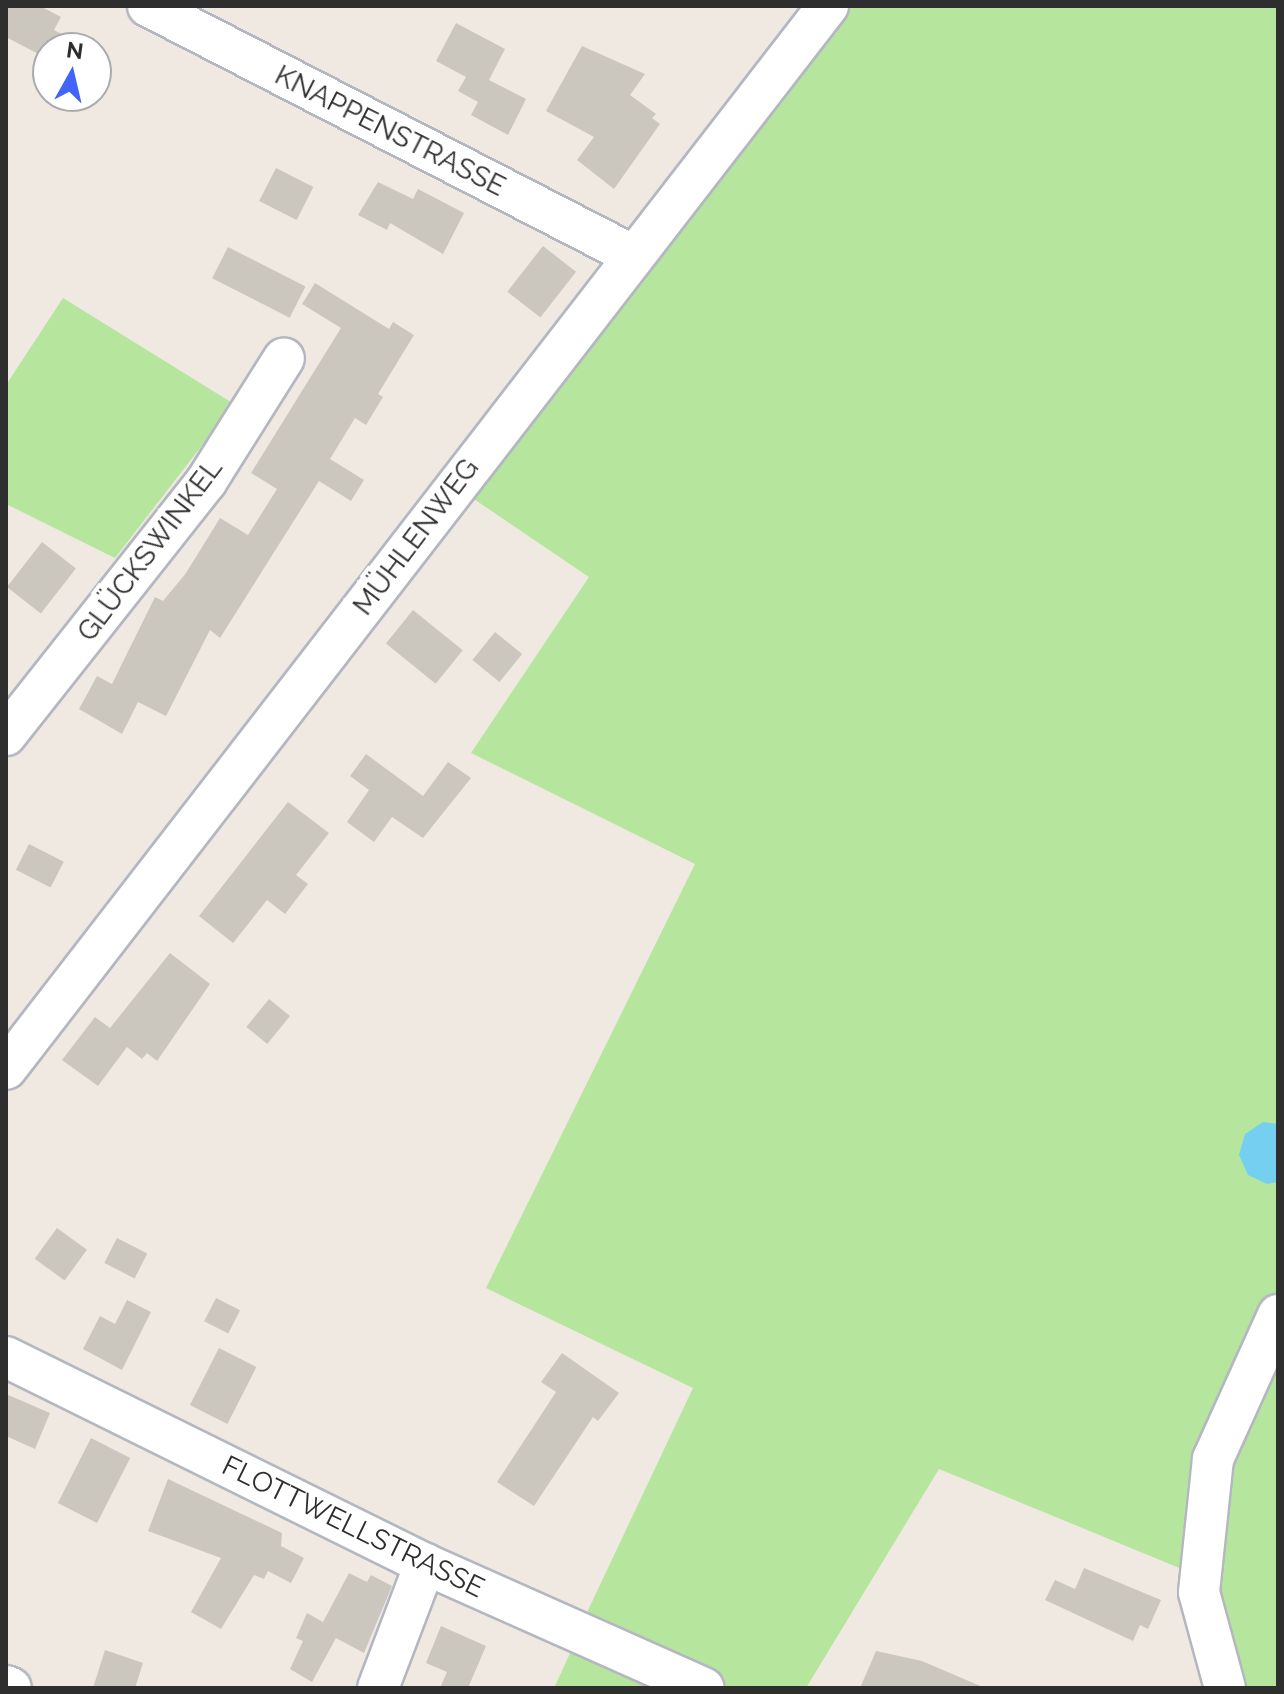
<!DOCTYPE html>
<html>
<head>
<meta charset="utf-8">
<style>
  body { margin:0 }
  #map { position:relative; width:1284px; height:1694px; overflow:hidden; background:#efe9e1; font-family:Raleway,sans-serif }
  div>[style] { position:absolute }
  .green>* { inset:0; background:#b6e59e }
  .water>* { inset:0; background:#75cff0 }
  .building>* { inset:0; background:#cbc7bf; transform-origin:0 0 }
  .roads { filter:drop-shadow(2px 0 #b4b7c1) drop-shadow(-2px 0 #b4b7c1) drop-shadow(0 2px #b4b7c1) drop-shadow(0 -2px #b4b7c1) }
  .minor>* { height:40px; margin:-20px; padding:0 20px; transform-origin:20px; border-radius:20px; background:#fff }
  span { translate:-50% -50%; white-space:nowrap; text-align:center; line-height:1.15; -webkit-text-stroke:8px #fff; paint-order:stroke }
  .street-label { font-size:28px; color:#2e2e2e }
  .frame { position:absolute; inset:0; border:8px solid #2e2e2e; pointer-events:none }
  .north { position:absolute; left:32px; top:32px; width:80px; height:80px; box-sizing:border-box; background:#fff; border:2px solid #ababab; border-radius:50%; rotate:8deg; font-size:22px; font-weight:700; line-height:32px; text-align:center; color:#2e2e2e }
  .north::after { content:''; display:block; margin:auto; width:28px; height:36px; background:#4264fb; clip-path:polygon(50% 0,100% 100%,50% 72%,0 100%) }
</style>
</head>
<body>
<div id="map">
  <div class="green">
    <i style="clip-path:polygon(842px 6px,1278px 6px,1278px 1304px,1194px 1574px,939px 1469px,806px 1688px,726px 1688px,582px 1623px,693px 1388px,486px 1288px,695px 864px,471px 753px,589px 577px,462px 491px)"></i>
    <i style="clip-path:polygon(63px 298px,234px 404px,115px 558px,6px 504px,6px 385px)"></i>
    <i style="clip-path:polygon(1278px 1338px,1278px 1688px,1232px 1688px,1210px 1592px,1218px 1470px)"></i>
    <i style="clip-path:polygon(573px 1647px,668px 1688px,554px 1688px)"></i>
  </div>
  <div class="water">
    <i style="clip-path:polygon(1263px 1122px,1278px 1124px,1278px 1182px,1267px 1184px,1248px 1175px,1239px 1155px,1245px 1134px)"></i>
  </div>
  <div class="building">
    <i style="clip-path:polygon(6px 6px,40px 6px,61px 17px,54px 30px,89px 48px,48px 48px,48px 59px,6px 37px)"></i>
    <i style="clip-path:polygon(456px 23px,505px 49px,489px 80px,526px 99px,508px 135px,471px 115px,478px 102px,458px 91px,466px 77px,436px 61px)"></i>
    <i style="clip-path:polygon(582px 46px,645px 74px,630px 95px,656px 114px,652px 118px,660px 124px,614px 189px,577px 160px,594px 137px,546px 111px)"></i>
    <i style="left:276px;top:168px;width:42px;height:37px;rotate:27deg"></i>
    <i style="clip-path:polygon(378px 182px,413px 199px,418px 189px,464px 213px,443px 254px,390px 223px,387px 230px,358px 215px)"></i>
    <i style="left:543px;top:246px;width:42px;height:58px;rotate:38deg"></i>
    <i style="left:228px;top:247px;width:87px;height:35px;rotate:27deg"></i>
    <i style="clip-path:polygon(315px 283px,389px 329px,393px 322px,414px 335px,378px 394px,383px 397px,366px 425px,355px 418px,330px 459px,364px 480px,351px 501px,319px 481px,220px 638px,210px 630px,166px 716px,138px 702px,122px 734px,79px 709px,97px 676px,112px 684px,155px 597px,163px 601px,186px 573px,220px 518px,248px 535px,277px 489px,251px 473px,341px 328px,302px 304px)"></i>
    <i style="left:42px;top:542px;width:43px;height:57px;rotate:38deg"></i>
    <i style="left:413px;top:610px;width:64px;height:43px;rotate:39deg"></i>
    <i style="left:495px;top:632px;width:35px;height:36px;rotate:39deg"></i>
    <i style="clip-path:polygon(366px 754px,423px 796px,448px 762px,471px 778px,423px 838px,392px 817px,374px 842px,347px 822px,369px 790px,350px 776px)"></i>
    <i style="clip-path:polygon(288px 802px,329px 833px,296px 875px,308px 884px,285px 914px,267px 900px,233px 943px,199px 916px)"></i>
    <i style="left:29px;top:844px;width:39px;height:29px;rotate:27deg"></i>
    <i style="clip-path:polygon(170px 953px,210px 984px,157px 1061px,147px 1053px,142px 1059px,127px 1047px,98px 1086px,62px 1060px,95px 1017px,110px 1028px)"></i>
    <i style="left:269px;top:999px;width:27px;height:36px;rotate:39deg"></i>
    <i style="left:57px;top:1228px;width:37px;height:38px;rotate:36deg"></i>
    <i style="left:117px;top:1238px;width:34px;height:28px;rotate:27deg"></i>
    <i style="left:216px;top:1298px;width:27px;height:26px;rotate:27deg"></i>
    <i style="clip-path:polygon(127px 1300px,151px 1312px,122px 1370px,83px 1349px,100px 1316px,115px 1324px)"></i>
    <i style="left:219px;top:1348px;width:42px;height:64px;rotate:27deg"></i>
    <i style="clip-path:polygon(562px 1353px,619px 1393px,598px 1421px,593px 1417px,534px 1506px,497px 1482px,556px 1392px,541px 1382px)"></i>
    <i style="clip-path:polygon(6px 1394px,50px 1413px,35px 1449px,6px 1436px)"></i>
    <i style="left:91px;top:1438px;width:44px;height:73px;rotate:27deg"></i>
    <i style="clip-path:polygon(168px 1479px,282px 1533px,281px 1546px,304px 1558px,291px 1583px,268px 1571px,264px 1579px,254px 1575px,221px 1629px,191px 1612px,221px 1558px,148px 1531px)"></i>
    <i style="clip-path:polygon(1084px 1568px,1161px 1600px,1148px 1629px,1140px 1625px,1133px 1641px,1045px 1600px,1055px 1580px,1075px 1589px)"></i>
    <i style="clip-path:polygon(349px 1573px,367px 1582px,371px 1575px,392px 1586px,364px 1653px,336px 1638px,312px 1682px,290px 1669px,303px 1641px,296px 1638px,307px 1613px,323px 1622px)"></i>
    <i style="clip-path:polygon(441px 1626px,486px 1646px,468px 1688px,440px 1688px,447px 1672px,426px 1663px)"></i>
    <i style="clip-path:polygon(105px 1650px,143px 1663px,135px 1688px,93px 1688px)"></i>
    <i style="clip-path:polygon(876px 1651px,922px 1661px,985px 1688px,860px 1688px)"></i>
  </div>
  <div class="roads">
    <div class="minor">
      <i style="left:148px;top:6px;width:544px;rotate:27.22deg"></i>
      <i style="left:6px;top:735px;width:323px;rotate:-51.7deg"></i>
      <i style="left:206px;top:482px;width:146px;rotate:-57.8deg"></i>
      <i style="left:6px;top:1069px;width:1344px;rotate:-52.29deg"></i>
      <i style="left:6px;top:1357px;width:467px;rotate:26.3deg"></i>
      <i style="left:425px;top:1564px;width:305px;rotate:24deg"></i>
      <i style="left:6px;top:1686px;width:5px;rotate:22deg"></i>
      <i style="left:378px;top:1688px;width:133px;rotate:-69.2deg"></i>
      <i style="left:1225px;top:1688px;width:99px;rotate:-105.2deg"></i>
      <i style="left:1199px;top:1592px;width:134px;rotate:-84deg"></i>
      <i style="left:1213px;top:1459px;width:158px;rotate:-65.7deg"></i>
    </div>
  </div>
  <div class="street-label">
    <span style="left:390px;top:131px;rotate:27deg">KNAPPENSTRASSE</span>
    <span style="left:416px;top:537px;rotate:-53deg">MÜHLENWEG</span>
    <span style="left:150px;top:550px;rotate:-53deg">GLÜCKSWINKEL</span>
    <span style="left:353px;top:1527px;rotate:26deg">FLOTTWELLSTRASSE</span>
  </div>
  <div class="frame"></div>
  <div class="north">N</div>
</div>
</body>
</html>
